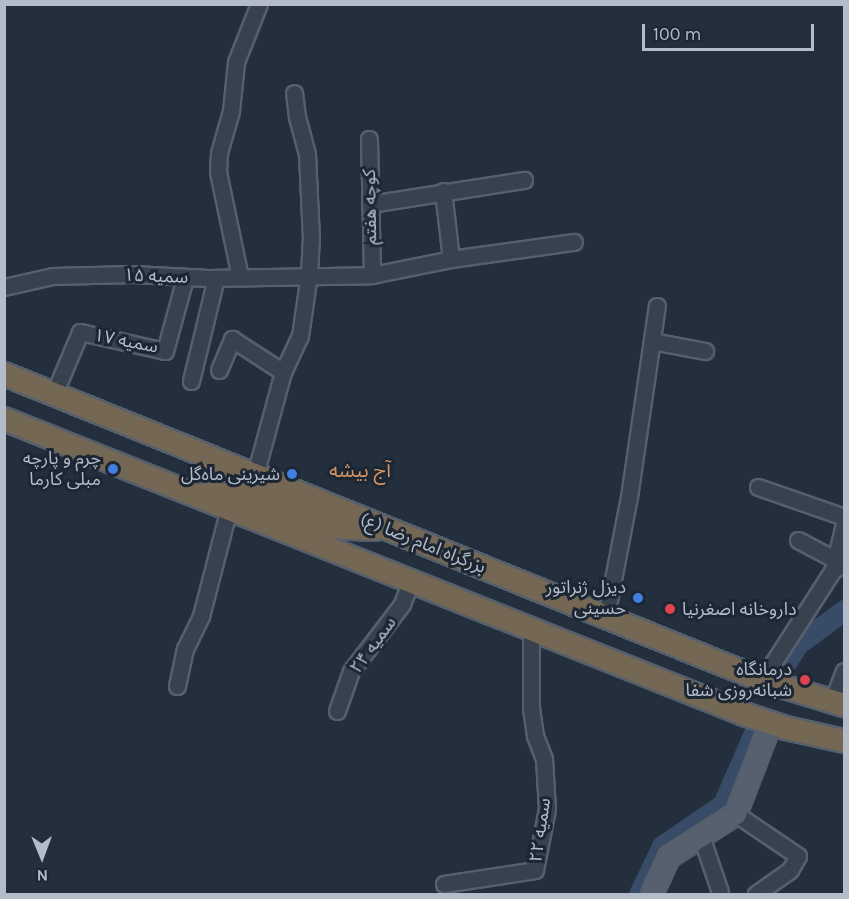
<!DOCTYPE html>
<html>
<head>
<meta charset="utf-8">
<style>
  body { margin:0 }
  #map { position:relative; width:849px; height:899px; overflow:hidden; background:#242f3e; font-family:Karla,"Noto Sans Arabic",sans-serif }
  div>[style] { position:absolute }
  .river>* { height:21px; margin:-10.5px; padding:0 10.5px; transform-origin:10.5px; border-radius:10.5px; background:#394c67 }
  .roads { filter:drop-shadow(2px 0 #565f6c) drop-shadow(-2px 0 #565f6c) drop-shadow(0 2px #565f6c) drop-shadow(0 -2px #565f6c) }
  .minor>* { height:15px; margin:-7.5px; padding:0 7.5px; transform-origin:7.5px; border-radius:7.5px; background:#38414e }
  .major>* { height:20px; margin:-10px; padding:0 10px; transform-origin:10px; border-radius:10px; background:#56606e }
  .highway>* { height:22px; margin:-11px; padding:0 11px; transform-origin:11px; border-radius:11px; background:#746855 }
  .dots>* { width:16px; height:16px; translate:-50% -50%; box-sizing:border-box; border:3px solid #1d2633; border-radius:50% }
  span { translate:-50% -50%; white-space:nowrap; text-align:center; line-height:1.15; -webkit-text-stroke:6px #1d2633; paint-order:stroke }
  .street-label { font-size:18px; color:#b4bcc9 }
  .poi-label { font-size:18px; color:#b4bcc9 }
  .right { translate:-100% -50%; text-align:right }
  .left { translate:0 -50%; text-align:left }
  .neighbourhood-label { font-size:20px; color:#d59563 }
  .frame { position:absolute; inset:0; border:6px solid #b4bcc9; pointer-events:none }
  .north { position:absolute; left:12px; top:827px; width:60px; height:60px; -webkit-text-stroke:4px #1d2633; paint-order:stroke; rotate:179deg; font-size:16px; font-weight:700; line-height:24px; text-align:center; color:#b4bcc9 }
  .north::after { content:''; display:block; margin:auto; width:21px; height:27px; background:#b4bcc9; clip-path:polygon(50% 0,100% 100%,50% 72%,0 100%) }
  .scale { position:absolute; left:642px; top:24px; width:172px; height:27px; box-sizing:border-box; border:3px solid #b4bcc9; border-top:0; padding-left:8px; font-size:18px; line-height:21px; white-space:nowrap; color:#b4bcc9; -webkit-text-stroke:4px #1d2633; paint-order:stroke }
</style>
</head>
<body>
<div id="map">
  <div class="river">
    <i style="left:775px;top:679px;width:42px;rotate:-56.7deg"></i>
    <i style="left:798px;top:644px;width:57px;rotate:-36.5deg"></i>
    <i style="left:639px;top:894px;width:53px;rotate:-64.4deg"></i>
    <i style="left:662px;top:846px;width:74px;rotate:-34.5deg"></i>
    <i style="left:723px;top:804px;width:85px;rotate:-66.4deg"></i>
  </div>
  <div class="roads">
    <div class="minor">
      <i style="left:369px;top:139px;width:136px;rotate:88.7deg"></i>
      <i style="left:443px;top:191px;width:68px;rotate:83.3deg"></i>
      <i style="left:370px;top:204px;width:156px;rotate:-8.9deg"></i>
      <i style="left:240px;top:277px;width:107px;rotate:-101.8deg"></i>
      <i style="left:218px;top:172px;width:19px;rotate:-87deg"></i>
      <i style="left:219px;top:153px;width:44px;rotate:-74.1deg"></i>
      <i style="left:231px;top:111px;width:49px;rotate:-84.2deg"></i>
      <i style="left:236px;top:62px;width:62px;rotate:-68.4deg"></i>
      <i style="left:4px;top:287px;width:50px;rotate:-12.7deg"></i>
      <i style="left:53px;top:276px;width:80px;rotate:-1.4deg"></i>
      <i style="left:133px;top:274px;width:75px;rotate:3.1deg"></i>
      <i style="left:208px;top:278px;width:164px;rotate:-1deg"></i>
      <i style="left:372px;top:275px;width:81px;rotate:-11.4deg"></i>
      <i style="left:451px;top:259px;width:124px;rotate:-7.9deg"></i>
      <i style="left:652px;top:341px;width:54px;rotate:10.7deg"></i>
      <i style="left:219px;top:370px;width:34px;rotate:-67deg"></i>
      <i style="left:232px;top:339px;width:61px;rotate:32.9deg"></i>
      <i style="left:191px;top:381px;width:106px;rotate:-76.4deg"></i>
      <i style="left:54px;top:394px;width:67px;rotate:-67.2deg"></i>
      <i style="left:80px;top:332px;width:87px;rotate:12.6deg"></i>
      <i style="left:165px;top:351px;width:76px;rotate:-74.7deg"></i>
      <i style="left:255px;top:475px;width:107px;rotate:-74.8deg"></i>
      <i style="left:283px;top:372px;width:40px;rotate:-65deg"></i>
      <i style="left:300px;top:336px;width:63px;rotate:-81.7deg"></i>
      <i style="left:309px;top:274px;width:35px;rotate:-87deg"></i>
      <i style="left:311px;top:239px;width:85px;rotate:-92.7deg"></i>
      <i style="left:307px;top:154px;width:38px;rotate:-105deg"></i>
      <i style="left:297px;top:117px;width:24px;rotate:-97deg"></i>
      <i style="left:758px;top:487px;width:91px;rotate:19.2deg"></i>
      <i style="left:798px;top:540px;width:43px;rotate:27.8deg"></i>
      <i style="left:833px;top:570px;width:47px;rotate:-76.6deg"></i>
      <i style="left:606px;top:616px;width:121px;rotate:-79.1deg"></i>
      <i style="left:629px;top:497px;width:193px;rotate:-81.7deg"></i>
      <i style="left:762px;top:680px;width:131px;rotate:-57.2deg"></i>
      <i style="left:833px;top:570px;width:13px;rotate:-29deg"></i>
      <i style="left:177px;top:686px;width:38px;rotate:-78deg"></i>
      <i style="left:185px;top:649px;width:37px;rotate:-64deg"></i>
      <i style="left:201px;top:616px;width:112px;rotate:-75.5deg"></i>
      <i style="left:832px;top:702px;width:33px;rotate:-69deg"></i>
      <i style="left:337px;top:711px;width:42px;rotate:-70.7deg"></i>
      <i style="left:351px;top:671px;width:84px;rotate:-52.7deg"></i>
      <i style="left:402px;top:604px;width:26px;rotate:-69deg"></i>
      <i style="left:736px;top:814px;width:75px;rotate:34.1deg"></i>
      <i style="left:798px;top:856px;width:16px;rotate:120deg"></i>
      <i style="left:790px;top:870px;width:42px;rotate:144.8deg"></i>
      <i style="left:701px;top:836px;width:59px;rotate:71.3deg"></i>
      <i style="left:444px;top:884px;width:92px;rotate:-8.7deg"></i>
      <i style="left:535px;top:870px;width:62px;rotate:-78.9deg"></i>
      <i style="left:547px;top:809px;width:50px;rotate:-93.4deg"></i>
      <i style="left:544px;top:759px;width:25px;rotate:-111deg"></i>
      <i style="left:535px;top:736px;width:29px;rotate:-98deg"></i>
      <i style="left:531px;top:707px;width:79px;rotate:-90deg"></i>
    </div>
    <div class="major">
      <i style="left:652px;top:894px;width:41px;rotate:-65.3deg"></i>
      <i style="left:669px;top:857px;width:80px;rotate:-32.7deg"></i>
      <i style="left:736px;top:814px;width:97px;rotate:-69deg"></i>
    </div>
    <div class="highway">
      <i style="left:4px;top:374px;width:817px;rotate:21.98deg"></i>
      <i style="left:762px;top:680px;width:86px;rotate:17deg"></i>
      <i style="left:4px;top:419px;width:797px;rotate:21.73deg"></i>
      <i style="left:744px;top:714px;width:44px;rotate:18.4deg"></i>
      <i style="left:786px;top:728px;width:59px;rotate:12.6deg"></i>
      <i style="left:205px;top:494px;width:41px;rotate:1.4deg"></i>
      <i style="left:246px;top:495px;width:84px;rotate:22.3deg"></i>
      <i style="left:324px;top:527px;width:52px;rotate:2.2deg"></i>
    </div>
  </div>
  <div class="dots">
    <i style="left:113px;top:469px;background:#3f7fe0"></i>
    <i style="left:292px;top:474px;background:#3f7fe0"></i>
    <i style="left:638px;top:598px;background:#3f7fe0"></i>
    <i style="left:670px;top:609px;background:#e0444e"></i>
    <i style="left:805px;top:680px;background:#e0444e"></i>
  </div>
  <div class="street-label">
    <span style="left:370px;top:207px;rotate:-91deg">کوچه هفتم</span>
    <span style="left:156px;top:276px;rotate:2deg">سمیه ۱۵</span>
    <span style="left:126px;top:341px;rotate:11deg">سمیه ۱۷</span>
    <span style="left:423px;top:543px;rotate:22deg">بزرگراه امام رضا (ع)</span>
    <span style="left:373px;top:645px;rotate:-54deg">سمیه ۲۴</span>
    <span style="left:540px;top:830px;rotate:-82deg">سمیه ۲۲</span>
  </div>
  <div class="poi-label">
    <span class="right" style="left:101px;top:469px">چرم و پارچه<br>مبلی کارما</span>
    <span class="right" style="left:280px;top:474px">شیرینی ماه‌گل</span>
    <span class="right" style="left:626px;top:598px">دیزل ژنراتور<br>حسینی</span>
    <span class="left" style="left:682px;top:609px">داروخانه اصغرنیا</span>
    <span class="right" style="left:792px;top:680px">درمانگاه<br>شبانه‌روزی شفا</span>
  </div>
  <div class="neighbourhood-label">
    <span style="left:360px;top:470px">آج بیشه</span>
  </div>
  <div class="frame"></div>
  <div class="north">N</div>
  <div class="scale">100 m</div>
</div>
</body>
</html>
